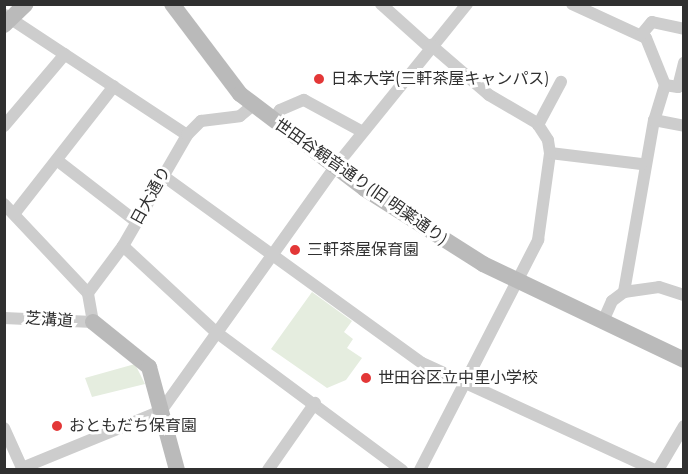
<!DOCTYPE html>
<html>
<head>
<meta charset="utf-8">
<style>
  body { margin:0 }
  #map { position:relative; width:688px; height:474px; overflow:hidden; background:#fff; font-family:Montserrat,"Noto Sans JP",sans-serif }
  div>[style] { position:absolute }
  .green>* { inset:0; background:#e5eddf }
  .street>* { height:12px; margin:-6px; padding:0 6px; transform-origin:6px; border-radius:6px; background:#cdcdcd }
  .secondary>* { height:16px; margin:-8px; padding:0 8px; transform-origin:8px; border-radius:8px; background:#bababa }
  .dots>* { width:16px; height:16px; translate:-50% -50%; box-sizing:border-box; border:3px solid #fff; border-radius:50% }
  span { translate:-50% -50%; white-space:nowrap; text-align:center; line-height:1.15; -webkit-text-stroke:6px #fff; paint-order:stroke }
  .poi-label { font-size:16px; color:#303030 }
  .left { translate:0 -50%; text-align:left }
  .street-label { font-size:16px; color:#303030 }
  .frame { position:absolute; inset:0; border:6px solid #303030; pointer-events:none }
</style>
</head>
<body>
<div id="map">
  <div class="green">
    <i style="clip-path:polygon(312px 292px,352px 321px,344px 332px,353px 339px,347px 348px,362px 358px,346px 380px,327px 388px,271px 349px)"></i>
    <i style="clip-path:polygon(135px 364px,145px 384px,92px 397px,85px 378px)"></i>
  </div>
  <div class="street">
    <i style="left:381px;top:4px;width:64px;rotate:41.9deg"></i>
    <i style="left:572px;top:4px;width:81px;rotate:24.7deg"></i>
    <i style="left:646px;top:38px;width:51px;rotate:68deg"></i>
    <i style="left:665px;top:85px;width:37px;rotate:107deg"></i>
    <i style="left:654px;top:120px;width:175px;rotate:99.9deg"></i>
    <i style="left:624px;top:292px;width:15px;rotate:143deg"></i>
    <i style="left:612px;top:301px;width:22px;rotate:114deg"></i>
    <i style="left:5px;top:15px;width:218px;rotate:33.4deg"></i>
    <i style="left:641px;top:35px;width:17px;rotate:-50deg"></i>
    <i style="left:652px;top:22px;width:33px;rotate:12deg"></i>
    <i style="left:665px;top:85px;width:13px;rotate:9deg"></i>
    <i style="left:678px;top:87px;width:25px;rotate:-76deg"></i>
    <i style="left:273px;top:120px;width:12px;rotate:-55deg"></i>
    <i style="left:280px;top:110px;width:26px;rotate:-23deg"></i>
    <i style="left:304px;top:100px;width:67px;rotate:28.5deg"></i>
    <i style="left:654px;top:120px;width:31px;rotate:11deg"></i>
    <i style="left:538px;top:125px;width:49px;rotate:-61.9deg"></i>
    <i style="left:4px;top:126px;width:94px;rotate:-49.7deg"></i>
    <i style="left:550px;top:153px;width:92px;rotate:6.9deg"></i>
    <i style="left:58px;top:161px;width:100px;rotate:37.7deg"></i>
    <i style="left:162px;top:175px;width:321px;rotate:35.9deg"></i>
    <i style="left:422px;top:363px;width:256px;rotate:24.7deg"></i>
    <i style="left:4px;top:204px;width:122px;rotate:46.7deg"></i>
    <i style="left:14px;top:214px;width:162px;rotate:-52deg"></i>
    <i style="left:123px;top:246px;width:127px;rotate:42.8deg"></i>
    <i style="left:216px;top:332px;width:232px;rotate:36.6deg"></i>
    <i style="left:624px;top:292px;width:35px;rotate:-8deg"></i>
    <i style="left:659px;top:287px;width:26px;rotate:18deg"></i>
    <i style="left:4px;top:318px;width:89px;rotate:2.6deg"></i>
    <i style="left:93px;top:322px;width:29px;rotate:-100deg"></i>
    <i style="left:88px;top:293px;width:59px;rotate:-53.3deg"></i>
    <i style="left:123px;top:246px;width:128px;rotate:-60deg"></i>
    <i style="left:187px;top:135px;width:20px;rotate:-45deg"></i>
    <i style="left:201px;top:121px;width:39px;rotate:-7deg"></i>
    <i style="left:240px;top:116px;width:17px;rotate:-40deg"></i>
    <i style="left:4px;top:428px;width:46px;rotate:65.7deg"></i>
    <i style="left:22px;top:468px;width:150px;rotate:-22.3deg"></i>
    <i style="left:161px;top:411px;width:300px;rotate:-54.5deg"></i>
    <i style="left:335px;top:167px;width:210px;rotate:-51deg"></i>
    <i style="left:268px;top:470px;width:82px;rotate:-55deg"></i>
    <i style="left:420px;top:470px;width:259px;rotate:-62.8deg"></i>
    <i style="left:538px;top:240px;width:88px;rotate:-82.1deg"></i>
    <i style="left:550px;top:153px;width:13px;rotate:-99deg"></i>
    <i style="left:548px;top:140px;width:20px;rotate:-123deg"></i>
    <i style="left:537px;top:123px;width:56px;rotate:-149.7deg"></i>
    <i style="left:489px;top:95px;width:77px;rotate:-139.2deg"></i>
    <i style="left:658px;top:470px;width:51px;rotate:-59.4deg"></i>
  </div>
  <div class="secondary">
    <i style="left:172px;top:4px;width:113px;rotate:52.9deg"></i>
    <i style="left:240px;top:94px;width:157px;rotate:37.2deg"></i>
    <i style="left:365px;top:189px;width:140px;rotate:32.4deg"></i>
    <i style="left:483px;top:264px;width:223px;rotate:25.5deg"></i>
    <i style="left:4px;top:25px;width:30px;rotate:-44deg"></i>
    <i style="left:93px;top:322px;width:72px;rotate:38.8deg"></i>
    <i style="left:149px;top:367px;width:107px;rotate:74.8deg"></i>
  </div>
  <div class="dots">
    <i style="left:319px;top:79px;background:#e33737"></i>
    <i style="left:295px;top:250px;background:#e33737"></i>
    <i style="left:366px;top:378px;background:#e33737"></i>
    <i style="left:57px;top:426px;background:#e33737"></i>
  </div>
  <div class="poi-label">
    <span class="left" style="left:331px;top:79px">日本大学(三軒茶屋キャンパス)</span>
    <span class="left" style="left:307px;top:250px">三軒茶屋保育園</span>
    <span class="left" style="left:378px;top:378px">世田谷区立中里小学校</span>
    <span class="left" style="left:69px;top:426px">おともだち保育園</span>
  </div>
  <div class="street-label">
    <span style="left:361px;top:182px;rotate:35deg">世田谷観音通り(旧 明薬通り)</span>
    <span style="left:151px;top:196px;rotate:-61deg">日大通り</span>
    <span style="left:49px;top:320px;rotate:4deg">芝溝道</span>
  </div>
  <div class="frame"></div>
</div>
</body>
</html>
